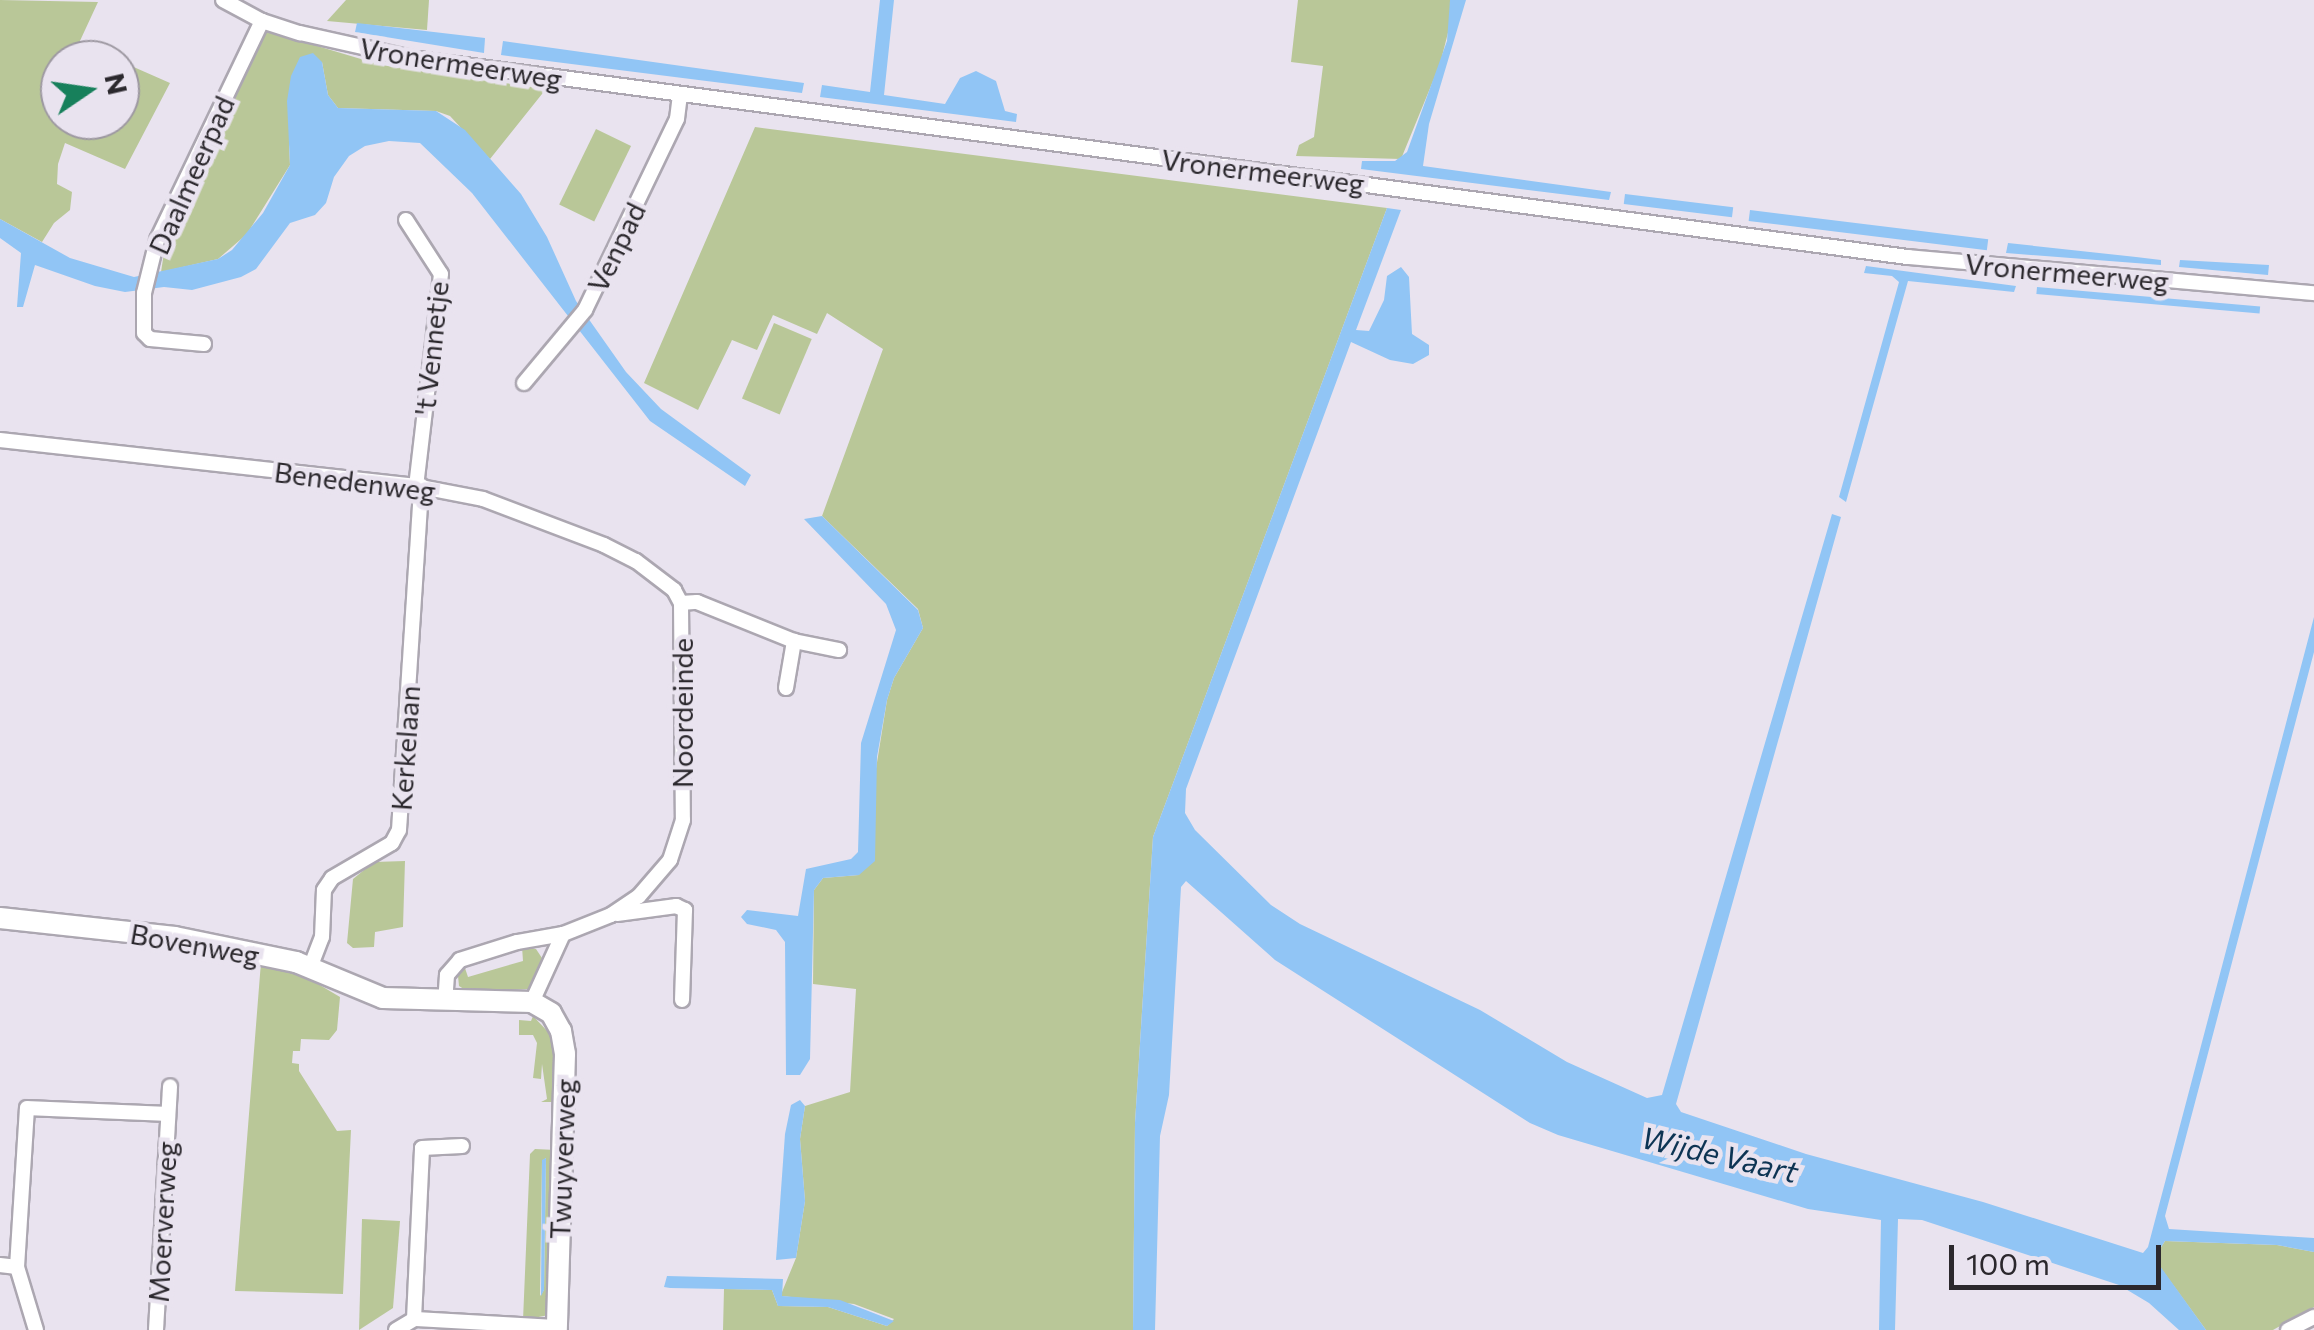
<!DOCTYPE html>
<html>
<head>
<meta charset="utf-8">
<style>
  body { margin:0 }
  #map { position:relative; width:2314px; height:1330px; overflow:hidden; background:#e9e3ef; font-family:Commissioner,sans-serif }
  div>[style] { position:absolute }
  .green>* { inset:0; background:#b9c798; transform-origin:0 0 }
  .water>* { inset:0; background:#91c5f5; transform-origin:0 0 }
  .roads { filter:drop-shadow(2px 0 #aca7b1) drop-shadow(-2px 0 #aca7b1) drop-shadow(0 2px #aca7b1) drop-shadow(0 -2px #aca7b1) }
  .street>* { height:14px; margin:-7px; padding:0 7px; transform-origin:7px; border-radius:7px; background:#fff }
  .secondary>* { height:20px; margin:-10px; padding:0 10px; transform-origin:10px; border-radius:10px; background:#fff }
  span { translate:-50% -50%; white-space:nowrap; text-align:center; line-height:1.15; -webkit-text-stroke:9px #e9e3ef; paint-order:stroke }
  .street-label { font-size:28px; color:#2b282d }
  .water-label { font-size:30px; color:#0d3453; font-style:italic }
  .north { position:absolute; left:40px; top:40px; width:100px; height:100px; box-sizing:border-box; background:#e9e3ef; border:2px solid #9d98a1; border-radius:50%; rotate:77deg; font-size:28px; font-weight:700; line-height:40px; text-align:center; color:#2b282d }
  .north::after { content:''; display:block; margin:auto; width:35px; height:45px; background:#17805b; clip-path:polygon(50% 0,100% 100%,50% 72%,0 100%) }
  .scale { position:absolute; left:1949px; top:1245px; width:212px; height:45px; box-sizing:border-box; border:5px solid #2b282d; border-top:0; padding-left:12px; font-size:30px; line-height:35px; white-space:nowrap; color:#2b282d; -webkit-text-stroke:8px #e9e3ef; paint-order:stroke }
</style>
</head>
<body>
<div id="map">
  <div class="green">
    <i style="clip-path:polygon(0 0,98px 2px,79px 43px,117px 60px,60px 60px,60px 120px,120px 120px,120px 61px,170px 83px,125px 169px,65px 143px,58px 164px,57px 184px,72px 192px,70px 210px,54px 223px,42px 242px,0 219px)"></i>
    <i style="clip-path:polygon(346px 0,429px 0,427px 30px,327px 21px)"></i>
    <i style="clip-path:polygon(1298px 0,1450px 0,1451px 21px,1440px 64px,1401px 159px,1296px 156px,1299px 145px,1314px 137px,1323px 66px,1291px 62px)"></i>
    <i style="clip-path:polygon(267px 31px,381px 65px,546px 89px,490px 159px,450px 116px,436px 111px,338px 108px,328px 95px,322px 62px,289px 146px,290px 165px,247px 234px,218px 259px,161px 272px,166px 240px)"></i>
    <i style="clip-path:polygon(755px 127px,1387px 208px,1153px 837px,1135px 1123px,1133px 1330px,723px 1330px,724px 1289px,772px 1290px,778px 1306px,828px 1307px,887px 1326px,894px 1319px,854px 1304px,782px 1296px,782px 1292px,796px 1258px,805px 1201px,800px 1139px,805px 1106px,850px 1092px,856px 989px,813px 984px,814px 890px,823px 878px,859px 875px,887px 700px,894px 678px,923px 628px,918px 609px,822px 516px,883px 349px,827px 313px,817px 334px,773px 315px,757px 350px,732px 340px,698px 410px,644px 383px)"></i>
    <i style="left:596px;top:129px;width:39px;height:84px;rotate:26deg"></i>
    <i style="left:774px;top:323px;width:41px;height:82px;rotate:23deg"></i>
    <i style="clip-path:polygon(405px 861px,403px 927px,375px 932px,374px 947px,353px 948px,347px 943px,353px 879px,374px 862px)"></i>
    <i style="clip-path:polygon(522px 947px,536px 949px,542px 958px,530px 989px,467px 991px,459px 986px,458px 976px,465px 968px,468px 977px,523px 961px)"></i>
    <i style="clip-path:polygon(261px 962px,296px 971px,340px 997px,337px 1030px,329px 1040px,301px 1039px,300px 1051px,293px 1051px,292px 1063px,299px 1064px,299px 1071px,337px 1131px,351px 1130px,343px 1294px,235px 1291px)"></i>
    <i style="clip-path:polygon(533px 1016px,551px 1035px,555px 1049px,554px 1102px,541px 1102px,547px 1099px,542px 1064px,541px 1079px,533px 1078px,537px 1043px,533px 1035px,519px 1035px,519px 1020px,531px 1021px)"></i>
    <i style="clip-path:polygon(evenodd,535px 1149px,556px 1150px,549px 1315px,523px 1320px,530px 1154px,535px 1149px,546px 1158px,544px 1290px,540px 1296px,542px 1161px,546px 1158px)"></i>
    <i style="clip-path:polygon(362px 1219px,400px 1221px,393px 1308px,359px 1330px)"></i>
    <i style="clip-path:polygon(2165px 1241px,2277px 1245px,2314px 1252px,2314px 1307px,2273px 1330px,2206px 1330px,2160px 1267px,2156px 1255px)"></i>
  </div>
  <div class="water">
    <i style="clip-path:polygon(880px 0,894px 0,884px 95px,945px 104px,960px 78px,976px 71px,996px 81px,1005px 111px,1017px 114px,1016px 122px,820px 97px,822px 85px,870px 92px)"></i>
    <i style="clip-path:polygon(1450px 0,1466px 0,1429px 124px,1423px 166px,1611px 192px,1609px 200px,1361px 169px,1362px 161px,1395px 161px,1407px 152px,1447px 41px)"></i>
    <i style="clip-path:polygon(357px 23px,485px 38px,484px 53px,355px 32px)"></i>
    <i style="clip-path:polygon(503px 41px,804px 83px,802px 93px,501px 55px)"></i>
    <i style="clip-path:polygon(313px 53px,322px 62px,328px 95px,338px 108px,436px 111px,465px 130px,521px 194px,547px 237px,576px 301px,626px 372px,661px 409px,751px 475px,745px 486px,650px 421px,472px 193px,420px 143px,389px 141px,365px 146px,349px 156px,334px 177px,326px 203px,315px 215px,290px 223px,256px 269px,241px 277px,192px 290px,164px 287px,125px 292px,95px 286px,35px 265px,23px 307px,17px 307px,21px 253px,0 238px,0 219px,70px 258px,134px 277px,218px 259px,232px 250px,263px 213px,290px 165px,287px 101px,291px 76px,300px 57px)"></i>
    <i style="left:1625px;top:194px;width:109px;height:10px;rotate:7deg"></i>
    <i style="clip-path:polygon(1387px 208px,1401px 210px,1356px 330px,1369px 331px,1384px 300px,1387px 276px,1401px 267px,1409px 277px,1412px 334px,1429px 345px,1429px 355px,1413px 364px,1390px 360px,1351px 342px,1186px 789px,1185px 813px,1195px 830px,1271px 905px,1300px 924px,1480px 1010px,1567px 1062px,1647px 1098px,1662px 1095px,1832px 514px,1841px 517px,1676px 1104px,1681px 1112px,1806px 1154px,1983px 1202px,2143px 1253px,2148px 1247px,2314px 617px,2314px 652px,2165px 1216px,2169px 1229px,2314px 1238px,2314px 1252px,2277px 1245px,2165px 1241px,2156px 1255px,2160px 1266px,2206px 1330px,2179px 1330px,2149px 1303px,2119px 1285px,1922px 1220px,1898px 1219px,1895px 1330px,1879px 1330px,1881px 1220px,1808px 1209px,1558px 1135px,1530px 1123px,1275px 960px,1186px 881px,1181px 887px,1169px 1095px,1160px 1136px,1155px 1330px,1133px 1330px,1135px 1123px,1153px 837px)"></i>
    <i style="left:1750px;top:210px;width:240px;height:11px;rotate:7deg"></i>
    <i style="clip-path:polygon(2008px 243px,2136px 257px,2161px 260px,2161px 265px,2006px 253px)"></i>
    <i style="clip-path:polygon(2180px 260px,2269px 265px,2268px 275px,2179px 267px)"></i>
    <i style="clip-path:polygon(1866px 266px,2016px 286px,2014px 292px,1908px 281px,1846px 502px,1839px 497px,1899px 282px,1892px 276px,1864px 273px)"></i>
    <i style="left:2037px;top:287px;width:224px;height:7px;rotate:5deg"></i>
    <i style="clip-path:polygon(822px 516px,918px 610px,923px 628px,894px 678px,887px 700px,877px 757px,875px 861px,859px 875px,823px 878px,814px 890px,810px 1059px,800px 1075px,786px 1075px,785px 942px,776px 930px,747px 924px,741px 917px,747px 910px,798px 916px,806px 869px,851px 859px,858px 852px,861px 743px,896px 630px,886px 604px,804px 519px)"></i>
    <i style="clip-path:polygon(800px 1100px,805px 1106px,800px 1139px,805px 1201px,796px 1258px,776px 1260px,785px 1134px,791px 1105px)"></i>
    <i style="clip-path:polygon(546px 1158px,544px 1290px,541px 1296px,542px 1160px)"></i>
    <i style="clip-path:polygon(667px 1276px,783px 1279px,782px 1296px,840px 1300px,894px 1321px,887px 1326px,828px 1307px,778px 1306px,772px 1290px,670px 1288px,664px 1287px)"></i>
  </div>
  <div class="roads">
    <div class="street">
      <i style="left:223px;top:0;width:44px;rotate:28.3deg"></i>
      <i style="left:262px;top:21px;width:40px;rotate:18deg"></i>
      <i style="left:300px;top:33px;width:115px;rotate:12.6deg"></i>
      <i style="left:412px;top:58px;width:1509px;rotate:7.58deg"></i>
      <i style="left:1908px;top:257px;width:408px;rotate:5.1deg"></i>
      <i style="left:406px;top:220px;width:64px;rotate:57.1deg"></i>
      <i style="left:441px;top:274px;width:213px;rotate:96.7deg"></i>
      <i style="left:204px;top:344px;width:54px;rotate:-174.7deg"></i>
      <i style="left:150px;top:339px;width:8px;rotate:-135deg"></i>
      <i style="left:144px;top:333px;width:40px;rotate:-90deg"></i>
      <i style="left:144px;top:293px;width:55px;rotate:-76.2deg"></i>
      <i style="left:157px;top:240px;width:243px;rotate:-64.4deg"></i>
      <i style="left:524px;top:383px;width:95px;rotate:-50.1deg"></i>
      <i style="left:585px;top:310px;width:212px;rotate:-64.3deg"></i>
      <i style="left:677px;top:119px;width:24px;rotate:-83deg"></i>
      <i style="left:0;top:440px;width:419px;rotate:6.3deg"></i>
      <i style="left:416px;top:486px;width:68px;rotate:11deg"></i>
      <i style="left:483px;top:499px;width:129px;rotate:20.8deg"></i>
      <i style="left:604px;top:545px;width:36px;rotate:27deg"></i>
      <i style="left:636px;top:561px;width:48px;rotate:37.3deg"></i>
      <i style="left:674px;top:590px;width:15px;rotate:62deg"></i>
      <i style="left:681px;top:603px;width:217px;rotate:89.5deg"></i>
      <i style="left:683px;top:820px;width:42px;rotate:108deg"></i>
      <i style="left:670px;top:860px;width:48px;rotate:130.7deg"></i>
      <i style="left:639px;top:896px;width:34px;rotate:146deg"></i>
      <i style="left:611px;top:915px;width:52px;rotate:158.4deg"></i>
      <i style="left:563px;top:934px;width:47px;rotate:170.1deg"></i>
      <i style="left:517px;top:942px;width:60px;rotate:162.5deg"></i>
      <i style="left:460px;top:960px;width:20px;rotate:131deg"></i>
      <i style="left:447px;top:975px;width:26px;rotate:94deg"></i>
      <i style="left:681px;top:603px;width:16px;rotate:-4deg"></i>
      <i style="left:697px;top:602px;width:105px;rotate:21.9deg"></i>
      <i style="left:794px;top:641px;width:46px;rotate:11.3deg"></i>
      <i style="left:786px;top:688px;width:48px;rotate:-80.3deg"></i>
      <i style="left:617px;top:914px;width:60px;rotate:-7.7deg"></i>
      <i style="left:676px;top:906px;width:10px;rotate:24deg"></i>
      <i style="left:685px;top:910px;width:90px;rotate:91.9deg"></i>
      <i style="left:310px;top:968px;width:33px;rotate:-69deg"></i>
      <i style="left:322px;top:937px;width:47px;rotate:-87.6deg"></i>
      <i style="left:324px;top:890px;width:14px;rotate:-56deg"></i>
      <i style="left:332px;top:878px;width:69px;rotate:-30.3deg"></i>
      <i style="left:392px;top:843px;width:15px;rotate:-62deg"></i>
      <i style="left:399px;top:830px;width:345px;rotate:-86.3deg"></i>
      <i style="left:532px;top:1002px;width:75px;rotate:-65.5deg"></i>
      <i style="left:0;top:1265px;width:17px;rotate:7deg"></i>
      <i style="left:17px;top:1267px;width:66px;rotate:73.2deg"></i>
      <i style="left:17px;top:1267px;width:159px;rotate:-86.4deg"></i>
      <i style="left:27px;top:1108px;width:141px;rotate:2.4deg"></i>
      <i style="left:414px;top:1319px;width:171px;rotate:-87.3deg"></i>
      <i style="left:422px;top:1148px;width:40px;rotate:-2.9deg"></i>
      <i style="left:156px;top:1330px;width:244px;rotate:-86.7deg"></i>
      <i style="left:396px;top:1330px;width:21px;rotate:-31deg"></i>
      <i style="left:414px;top:1319px;width:143px;rotate:3.2deg"></i>
      <i style="left:2288px;top:1330px;width:29px;rotate:-27deg"></i>
    </div>
    <div class="secondary">
      <i style="left:0;top:918px;width:176px;rotate:6.2deg"></i>
      <i style="left:175px;top:937px;width:124px;rotate:11.7deg"></i>
      <i style="left:296px;top:962px;width:94px;rotate:22.5deg"></i>
      <i style="left:383px;top:998px;width:149px;rotate:1.5deg"></i>
      <i style="left:532px;top:1002px;width:22px;rotate:30deg"></i>
      <i style="left:551px;top:1013px;width:21px;rotate:61deg"></i>
      <i style="left:561px;top:1031px;width:23px;rotate:80deg"></i>
      <i style="left:565px;top:1054px;width:276px;rotate:91.7deg"></i>
    </div>
  </div>
  <div class="street-label">
    <span style="left:461px;top:63px;rotate:9deg">Vronermeerweg</span>
    <span style="left:1263px;top:171px;rotate:7deg">Vronermeerweg</span>
    <span style="left:191px;top:175px;rotate:-66deg">Daalmeerpad</span>
    <span style="left:616px;top:247px;rotate:-64deg">Venpad</span>
    <span style="left:2067px;top:272px;rotate:5deg">Vronermeerweg</span>
    <span style="left:431px;top:348px;rotate:-84deg">'t Vennetje</span>
    <span style="left:355px;top:481px;rotate:7deg">Benedenweg</span>
    <span style="left:682px;top:713px;rotate:-90deg">Noordeinde</span>
    <span style="left:405px;top:748px;rotate:-86deg">Kerkelaan</span>
    <span style="left:195px;top:944px;rotate:10deg">Bovenweg</span>
    <span style="left:562px;top:1159px;rotate:-88deg">Twuyverweg</span>
    <span style="left:162px;top:1222px;rotate:-87deg">Moerverweg</span>
  </div>
  <div class="water-label">
    <span style="left:1720px;top:1154px;rotate:13deg">Wijde Vaart</span>
  </div>
  <div class="north">N</div>
  <div class="scale">100 m</div>
</div>
</body>
</html>
